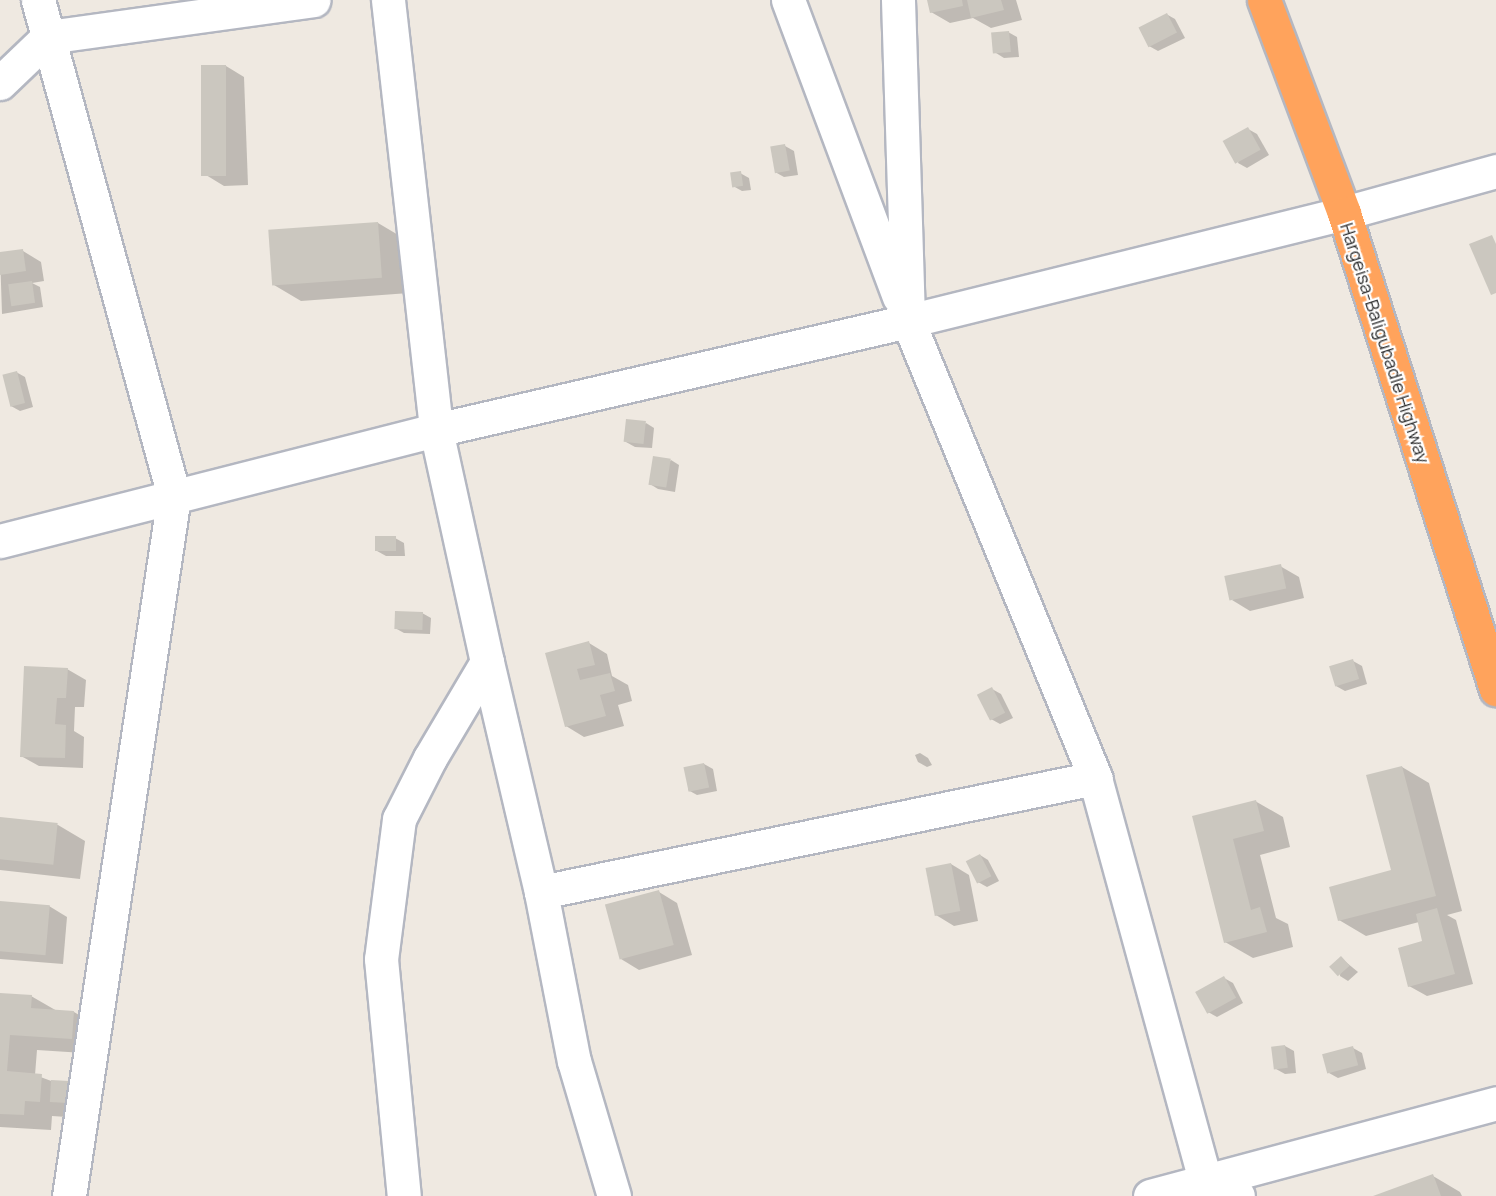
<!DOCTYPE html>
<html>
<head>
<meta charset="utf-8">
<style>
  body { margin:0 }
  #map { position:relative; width:1496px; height:1196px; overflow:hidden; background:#efe9e1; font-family:Manrope,sans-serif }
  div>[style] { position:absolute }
  .shadow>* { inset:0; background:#0003 }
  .building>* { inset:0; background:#cbc7bf; transform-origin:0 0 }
  .roads { filter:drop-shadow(2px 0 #b4b7c1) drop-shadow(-2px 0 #b4b7c1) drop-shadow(0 2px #b4b7c1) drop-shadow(0 -2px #b4b7c1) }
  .street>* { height:33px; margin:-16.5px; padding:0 16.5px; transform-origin:16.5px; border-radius:16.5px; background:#fff }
  .highway>* { height:33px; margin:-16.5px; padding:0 16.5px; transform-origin:16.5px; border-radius:16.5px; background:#ffa35c }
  span { translate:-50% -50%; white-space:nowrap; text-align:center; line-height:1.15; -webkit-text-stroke:4.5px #fff; paint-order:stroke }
  .street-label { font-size:18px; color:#2e2e2e }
</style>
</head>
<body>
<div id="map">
  <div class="shadow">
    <i style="clip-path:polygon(929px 0,1016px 0,1022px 20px,991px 28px,973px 18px,950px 23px,931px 12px)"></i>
    <i style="clip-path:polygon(1166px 14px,1175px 19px,1185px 38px,1158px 51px,1149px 46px)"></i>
    <i style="clip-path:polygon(1008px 32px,1017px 37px,1019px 57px,1004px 58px,996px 53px)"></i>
    <i style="clip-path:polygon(226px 66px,244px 77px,248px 185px,224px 186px,206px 175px)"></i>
    <i style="clip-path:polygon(1248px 129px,1257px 134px,1269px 155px,1247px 168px,1238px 163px)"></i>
    <i style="clip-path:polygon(785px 146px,794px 151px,798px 175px,784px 177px,775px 172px)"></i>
    <i style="clip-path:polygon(740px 173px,749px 178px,751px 190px,742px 191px,733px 186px)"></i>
    <i style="clip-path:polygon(378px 223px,405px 239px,409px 293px,301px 301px,274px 285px)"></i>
    <i style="clip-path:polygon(23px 251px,41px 262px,44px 281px,32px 283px,40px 287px,43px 307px,2px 314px,0 254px)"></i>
    <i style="clip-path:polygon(16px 372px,25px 377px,33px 407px,20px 411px,11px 406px)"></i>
    <i style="clip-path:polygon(646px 423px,654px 428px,652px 448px,635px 447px,626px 442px)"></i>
    <i style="clip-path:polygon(671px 460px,679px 465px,675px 492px,658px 489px,650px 484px)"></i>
    <i style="clip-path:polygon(395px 538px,404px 543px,405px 556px,386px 556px,377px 551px)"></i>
    <i style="clip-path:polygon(1280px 566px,1299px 577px,1304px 598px,1250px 611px,1232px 600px)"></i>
    <i style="clip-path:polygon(422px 613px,431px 618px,430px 634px,404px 633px,395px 628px)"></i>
    <i style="clip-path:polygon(589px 643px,607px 654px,612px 676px,628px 685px,632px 701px,618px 705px,624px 726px,584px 737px,566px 726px,547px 654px)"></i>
    <i style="clip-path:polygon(1353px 661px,1362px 666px,1367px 684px,1345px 691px,1336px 686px)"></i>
    <i style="clip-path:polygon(67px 669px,86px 680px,84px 707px,75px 707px,74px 731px,84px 737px,83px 768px,39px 766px,21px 756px)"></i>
    <i style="clip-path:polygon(992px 689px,1001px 694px,1013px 718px,1000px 724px,991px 719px)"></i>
    <i style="clip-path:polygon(920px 753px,928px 758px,932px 765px,927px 767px,918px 762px,915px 755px)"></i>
    <i style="clip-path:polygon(704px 764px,713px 769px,717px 791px,697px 795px,688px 790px)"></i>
    <i style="clip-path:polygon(1402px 767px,1429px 783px,1462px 911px,1447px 915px,1456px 920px,1473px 984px,1427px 996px,1409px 986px,1424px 942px,1419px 922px,1366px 936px,1339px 920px,1393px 872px)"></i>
    <i style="clip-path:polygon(1255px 801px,1283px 817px,1290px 847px,1260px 855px,1276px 918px,1288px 924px,1293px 947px,1253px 958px,1225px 942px,1194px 817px)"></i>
    <i style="clip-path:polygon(0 819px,58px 825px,85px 841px,80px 879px,0 870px)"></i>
    <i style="clip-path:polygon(980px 855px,988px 860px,999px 881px,987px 887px,978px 882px)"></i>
    <i style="clip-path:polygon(951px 864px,969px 875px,978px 921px,954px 926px,936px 915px)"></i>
    <i style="clip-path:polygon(659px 892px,677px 903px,692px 955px,639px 970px,621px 959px)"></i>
    <i style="clip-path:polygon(0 903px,49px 906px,67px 917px,63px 964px,0 959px)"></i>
    <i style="clip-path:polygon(1341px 958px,1358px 972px,1348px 981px,1340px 976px)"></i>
    <i style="clip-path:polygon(1224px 978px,1233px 983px,1243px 1003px,1217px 1017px,1208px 1012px)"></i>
    <i style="clip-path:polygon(0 994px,31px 996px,57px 1011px,74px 1012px,101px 1028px,99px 1054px,37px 1050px,35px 1075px,54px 1082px,68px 1083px,77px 1088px,67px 1117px,52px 1116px,51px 1130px,0 1127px)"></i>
    <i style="clip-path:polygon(1285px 1046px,1294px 1051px,1296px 1073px,1285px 1074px,1276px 1069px)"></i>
    <i style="clip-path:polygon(1353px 1048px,1362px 1053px,1366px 1069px,1338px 1078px,1329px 1073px)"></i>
    <i style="clip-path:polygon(1433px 1176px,1460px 1192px,1462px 1196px,1376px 1196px)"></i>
  </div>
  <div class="building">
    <i style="clip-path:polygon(927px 0,962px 0,963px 6px,930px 13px)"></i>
    <i style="clip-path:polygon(967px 0,1001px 0,1004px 10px,971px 18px)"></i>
    <i style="left:1167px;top:13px;width:22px;height:32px;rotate:63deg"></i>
    <i style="left:1009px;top:31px;width:21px;height:18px;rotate:85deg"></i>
    <i style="left:201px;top:65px;width:25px;height:111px"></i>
    <i style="left:1248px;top:127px;width:26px;height:29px;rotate:61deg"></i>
    <i style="left:785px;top:144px;width:27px;height:15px;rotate:80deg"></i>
    <i style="left:741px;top:171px;width:15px;height:11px;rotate:82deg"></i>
    <i style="left:378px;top:222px;width:56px;height:110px;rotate:86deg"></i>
    <i style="clip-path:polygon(1492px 235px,1496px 244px,1496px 293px,1491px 295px,1469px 244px)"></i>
    <i style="clip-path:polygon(23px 249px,26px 271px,0 275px,0 252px)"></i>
    <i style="left:32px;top:281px;width:22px;height:24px;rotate:82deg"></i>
    <i style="left:17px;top:371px;width:33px;height:15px;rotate:76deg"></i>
    <i style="left:626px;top:419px;width:20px;height:23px;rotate:6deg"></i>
    <i style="left:653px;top:456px;width:18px;height:29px;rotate:9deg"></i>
    <i style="left:396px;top:536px;width:15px;height:21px;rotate:90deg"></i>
    <i style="left:1281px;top:564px;width:25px;height:58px;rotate:78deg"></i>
    <i style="left:395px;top:611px;width:28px;height:18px;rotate:2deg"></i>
    <i style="clip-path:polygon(589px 641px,595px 665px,577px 669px,580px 680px,610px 673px,615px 691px,600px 695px,606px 716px,565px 727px,545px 653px)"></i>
    <i style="left:1353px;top:659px;width:21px;height:25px;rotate:73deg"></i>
    <i style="clip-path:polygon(24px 666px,68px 668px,66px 698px,57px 698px,55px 724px,66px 725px,65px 758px,20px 757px)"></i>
    <i style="left:992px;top:687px;width:29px;height:17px;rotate:63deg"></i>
    <i style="left:704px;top:763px;width:25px;height:21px;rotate:78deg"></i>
    <i style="clip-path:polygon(1402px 766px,1436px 896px,1338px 921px,1329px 887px,1391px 870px,1366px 775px)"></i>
    <i style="clip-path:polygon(1256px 800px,1264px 831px,1233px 839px,1251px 910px,1260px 907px,1267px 932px,1224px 943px,1192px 816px)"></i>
    <i style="left:0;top:817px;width:58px;height:42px;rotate:6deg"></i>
    <i style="left:980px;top:854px;width:25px;height:16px;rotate:63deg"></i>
    <i style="left:951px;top:863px;width:49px;height:26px;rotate:79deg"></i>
    <i style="left:659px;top:890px;width:57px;height:56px;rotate:75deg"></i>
    <i style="left:0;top:901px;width:50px;height:50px;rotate:5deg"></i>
    <i style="clip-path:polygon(1437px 908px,1455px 974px,1408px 987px,1398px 948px,1422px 941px,1416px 914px)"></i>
    <i style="left:1341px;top:956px;width:13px;height:16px;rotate:48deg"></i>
    <i style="left:1224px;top:976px;width:25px;height:33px;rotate:61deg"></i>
    <i style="clip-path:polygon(0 993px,32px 995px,31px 1008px,74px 1011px,72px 1039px,10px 1035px,7px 1071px,42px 1074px,40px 1102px,25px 1101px,24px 1115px,0 1114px)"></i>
    <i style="left:1285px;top:1045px;width:23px;height:14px;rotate:83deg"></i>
    <i style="left:1353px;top:1046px;width:20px;height:32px;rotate:75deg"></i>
    <i style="left:51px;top:1080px;width:18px;height:22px;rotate:3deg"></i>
    <i style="clip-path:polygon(1433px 1174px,1441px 1196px,1373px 1196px)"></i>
  </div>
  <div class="roads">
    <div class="street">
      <i style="left:38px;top:0;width:514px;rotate:74.67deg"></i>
      <i style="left:174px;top:496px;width:708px;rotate:98.53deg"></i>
      <i style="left:388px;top:0;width:433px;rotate:83.6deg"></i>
      <i style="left:436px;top:430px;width:238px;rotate:77.6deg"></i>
      <i style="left:487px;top:662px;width:112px;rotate:120.7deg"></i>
      <i style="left:430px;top:758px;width:68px;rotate:116.9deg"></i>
      <i style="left:399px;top:819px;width:141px;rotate:97.3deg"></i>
      <i style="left:381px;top:959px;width:238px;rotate:84.5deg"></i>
      <i style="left:788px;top:0;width:317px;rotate:69.5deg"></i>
      <i style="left:898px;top:0;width:321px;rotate:88.2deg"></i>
      <i style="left:908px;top:321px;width:494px;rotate:67.7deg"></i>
      <i style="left:1095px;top:778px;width:418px;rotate:74.7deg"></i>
      <i style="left:1205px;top:1181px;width:36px;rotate:24deg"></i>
      <i style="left:0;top:83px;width:66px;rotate:-43.8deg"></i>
      <i style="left:48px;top:37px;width:268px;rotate:-7.9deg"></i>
      <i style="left:0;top:541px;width:450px;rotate:-14.3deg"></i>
      <i style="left:436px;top:430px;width:484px;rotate:-13deg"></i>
      <i style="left:908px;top:321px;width:449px;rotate:-13.9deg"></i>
      <i style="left:1344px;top:213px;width:158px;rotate:-15.4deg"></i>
      <i style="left:487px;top:662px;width:236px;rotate:76.8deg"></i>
      <i style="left:541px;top:892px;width:172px;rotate:79deg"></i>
      <i style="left:574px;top:1061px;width:141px;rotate:73.5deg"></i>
      <i style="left:541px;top:892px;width:566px;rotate:-11.63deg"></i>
      <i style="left:1150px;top:1196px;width:358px;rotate:-15deg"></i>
    </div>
    <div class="highway">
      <i style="left:1264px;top:0;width:228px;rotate:69.4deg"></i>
      <i style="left:1344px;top:213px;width:500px;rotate:72.3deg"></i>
    </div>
  </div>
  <div class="street-label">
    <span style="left:1385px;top:343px;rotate:72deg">Hargeisa-Baligubadle Highway</span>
  </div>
</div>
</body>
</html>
